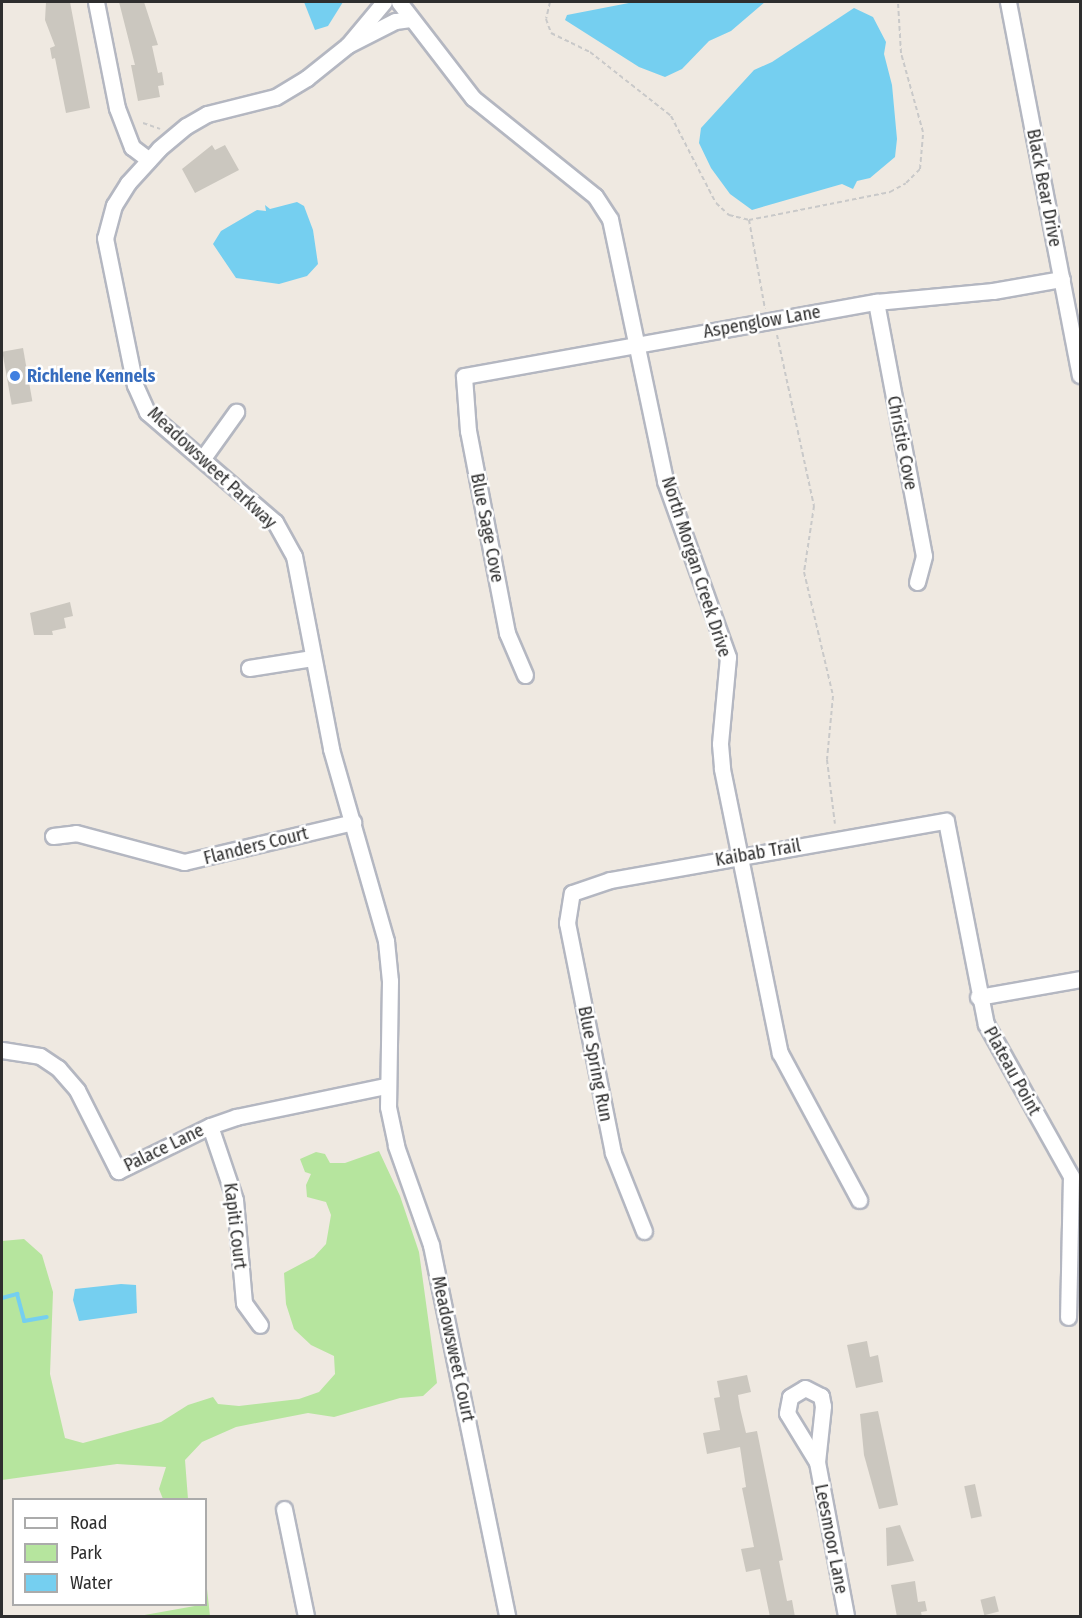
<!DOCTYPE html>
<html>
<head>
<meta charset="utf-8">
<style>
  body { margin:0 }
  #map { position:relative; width:1082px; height:1618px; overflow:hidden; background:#efe9e1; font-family:"Fira Sans Condensed",sans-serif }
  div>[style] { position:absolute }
  .green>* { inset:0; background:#b6e59e }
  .water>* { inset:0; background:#75cff0 }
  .stream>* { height:4px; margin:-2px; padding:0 2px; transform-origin:2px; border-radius:2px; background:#75cff0 }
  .building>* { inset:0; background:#cbc7bf; transform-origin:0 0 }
  .path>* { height:2px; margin-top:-1px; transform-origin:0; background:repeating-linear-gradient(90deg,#c9c9c9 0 4.5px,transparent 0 7.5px) }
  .roads { filter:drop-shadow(2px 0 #b4b7c1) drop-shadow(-2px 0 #b4b7c1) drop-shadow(0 2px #b4b7c1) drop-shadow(0 -2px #b4b7c1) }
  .minor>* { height:15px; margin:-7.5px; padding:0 7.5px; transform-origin:7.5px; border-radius:7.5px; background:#fff }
  .dots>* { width:16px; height:16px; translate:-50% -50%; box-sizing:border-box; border:3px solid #fff; border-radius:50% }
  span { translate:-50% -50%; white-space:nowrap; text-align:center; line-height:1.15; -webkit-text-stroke:5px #fff; paint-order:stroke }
  .street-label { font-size:18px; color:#2e2e2e }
  .shop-label { font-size:18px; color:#366cbe; font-weight:700 }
  .left { translate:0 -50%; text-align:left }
  .frame { position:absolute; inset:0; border:3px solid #2e2e2e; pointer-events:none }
  .legend { position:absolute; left:12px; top:1498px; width:195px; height:108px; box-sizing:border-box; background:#fff; border:2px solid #ababab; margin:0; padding:8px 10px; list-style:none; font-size:18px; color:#2e2e2e }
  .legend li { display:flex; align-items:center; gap:12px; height:30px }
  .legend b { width:30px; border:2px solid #ababab }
</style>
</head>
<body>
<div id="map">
  <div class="green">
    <i style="clip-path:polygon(379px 1151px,400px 1196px,419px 1252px,437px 1383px,423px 1396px,400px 1398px,334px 1417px,308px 1413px,236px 1427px,202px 1442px,185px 1460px,188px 1499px,163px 1499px,159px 1489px,166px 1467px,117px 1464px,2px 1480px,2px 1241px,24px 1239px,42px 1255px,53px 1292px,50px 1374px,65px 1438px,83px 1443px,161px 1422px,188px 1405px,213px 1397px,218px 1404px,239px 1406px,299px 1399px,319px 1392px,335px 1374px,334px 1356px,311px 1345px,294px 1329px,286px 1304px,284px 1273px,314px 1257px,326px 1244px,331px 1215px,326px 1202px,307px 1197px,306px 1185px,311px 1174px,305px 1172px,300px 1159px,316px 1152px,325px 1154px,330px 1163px,345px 1163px)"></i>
    <i style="clip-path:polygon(206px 1580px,210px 1616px,139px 1616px,206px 1604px)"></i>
  </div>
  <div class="water">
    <i style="clip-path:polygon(304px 2px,343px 2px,328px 26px,315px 30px)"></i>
    <i style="clip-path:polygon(634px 2px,765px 2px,731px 31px,709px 41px,682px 69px,665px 77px,639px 67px,565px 20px,567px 15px)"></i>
    <i style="clip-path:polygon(854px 8px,873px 17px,886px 42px,884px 54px,892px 85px,897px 139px,895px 157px,870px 178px,857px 181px,853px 189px,842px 184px,752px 210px,730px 194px,711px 168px,699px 143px,701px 128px,754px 70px,772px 62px)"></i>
    <i style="clip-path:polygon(297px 202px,304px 206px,313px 230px,318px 264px,307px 276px,279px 284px,236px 278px,213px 244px,221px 231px,257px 210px,266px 211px,265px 205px,270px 209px)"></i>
    <i style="clip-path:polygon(121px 1284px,136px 1285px,137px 1313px,79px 1321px,73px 1300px,75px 1289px)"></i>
  </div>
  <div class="stream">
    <i style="left:2px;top:1298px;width:16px;rotate:-15deg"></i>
    <i style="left:17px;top:1294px;width:28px;rotate:75deg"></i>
    <i style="left:24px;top:1321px;width:23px;rotate:-10deg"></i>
  </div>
  <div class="building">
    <i style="clip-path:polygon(46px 2px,70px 2px,90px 108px,66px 113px,55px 58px,52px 59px,50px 48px,55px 46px,45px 20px)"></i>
    <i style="clip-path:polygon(119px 2px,144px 2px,158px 45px,152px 46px,158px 73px,162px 72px,164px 85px,158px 86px,160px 97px,138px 101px,131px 65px,135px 65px)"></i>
    <i style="clip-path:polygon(212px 145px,215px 150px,225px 145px,239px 170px,195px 193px,182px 169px)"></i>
    <i style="left:23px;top:348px;width:54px;height:21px;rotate:80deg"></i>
    <i style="clip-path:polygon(70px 602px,73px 616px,64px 618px,66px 628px,52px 631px,53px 635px,34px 635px,30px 613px)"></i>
    <i style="clip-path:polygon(867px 1341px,870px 1357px,878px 1355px,883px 1382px,856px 1388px,847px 1345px)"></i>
    <i style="clip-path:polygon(747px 1375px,751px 1392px,738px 1395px,740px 1408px,746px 1433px,757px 1431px,783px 1560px,779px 1561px,787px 1601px,792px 1600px,795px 1617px,770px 1617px,760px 1569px,746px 1572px,741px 1549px,754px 1547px,742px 1488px,746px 1487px,740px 1447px,707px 1454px,703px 1433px,720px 1430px,714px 1398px,720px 1397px,717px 1381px)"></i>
    <i style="clip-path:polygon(878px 1411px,898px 1505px,879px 1509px,864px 1455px,860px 1414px)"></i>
    <i style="left:975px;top:1484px;width:33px;height:11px;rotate:78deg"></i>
    <i style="clip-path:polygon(900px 1525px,914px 1561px,887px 1566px,886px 1528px)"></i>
    <i style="clip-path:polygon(915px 1581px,918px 1602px,925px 1601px,927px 1611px,921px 1612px,922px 1617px,897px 1617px,891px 1585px)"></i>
    <i style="left:995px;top:1596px;width:16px;height:15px;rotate:76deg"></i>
  </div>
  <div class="path">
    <i style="left:550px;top:2px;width:17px;rotate:103deg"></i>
    <i style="left:546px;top:19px;width:15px;rotate:70deg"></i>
    <i style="left:551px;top:33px;width:43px;rotate:26deg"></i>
    <i style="left:590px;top:52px;width:103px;rotate:38.3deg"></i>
    <i style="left:671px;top:116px;width:98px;rotate:62.7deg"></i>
    <i style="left:716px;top:203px;width:18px;rotate:43deg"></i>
    <i style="left:729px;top:215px;width:21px;rotate:14deg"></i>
    <i style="left:749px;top:220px;width:90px;rotate:79.8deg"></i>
    <i style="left:143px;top:123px;width:18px;rotate:19deg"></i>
    <i style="left:749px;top:220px;width:144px;rotate:-11.2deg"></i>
    <i style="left:890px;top:192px;width:18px;rotate:-29deg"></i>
    <i style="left:906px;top:183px;width:20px;rotate:-45deg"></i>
    <i style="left:920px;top:169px;width:37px;rotate:-85deg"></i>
    <i style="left:923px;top:132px;width:82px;rotate:-105.6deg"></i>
    <i style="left:901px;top:53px;width:51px;rotate:-93.4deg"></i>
    <i style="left:777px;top:335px;width:175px;rotate:77.8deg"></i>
    <i style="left:814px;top:506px;width:67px;rotate:98.6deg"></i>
    <i style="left:804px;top:572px;width:127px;rotate:76.8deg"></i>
    <i style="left:833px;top:696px;width:64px;rotate:95.4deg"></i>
    <i style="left:827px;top:760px;width:64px;rotate:82.9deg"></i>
  </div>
  <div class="roads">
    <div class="minor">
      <i style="left:96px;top:2px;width:108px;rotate:78.8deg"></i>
      <i style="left:117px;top:108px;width:42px;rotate:69deg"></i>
      <i style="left:132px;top:147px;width:21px;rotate:37deg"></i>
      <i style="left:399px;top:2px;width:121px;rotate:52.4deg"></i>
      <i style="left:473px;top:98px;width:156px;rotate:38.8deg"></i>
      <i style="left:595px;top:196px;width:27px;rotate:57deg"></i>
      <i style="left:610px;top:219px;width:268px;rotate:78.1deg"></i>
      <i style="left:665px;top:481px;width:187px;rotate:70.3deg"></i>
      <i style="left:728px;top:657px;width:87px;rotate:95.3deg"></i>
      <i style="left:720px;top:744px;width:25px;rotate:85deg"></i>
      <i style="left:722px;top:769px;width:290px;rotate:78.5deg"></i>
      <i style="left:780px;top:1053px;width:167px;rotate:61.7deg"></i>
      <i style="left:1008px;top:2px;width:380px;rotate:79.1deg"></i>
      <i style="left:410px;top:19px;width:15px;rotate:172deg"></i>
      <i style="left:395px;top:21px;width:53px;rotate:152.9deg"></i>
      <i style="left:348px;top:45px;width:53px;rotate:141.2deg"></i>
      <i style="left:307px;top:78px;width:37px;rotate:149deg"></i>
      <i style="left:275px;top:97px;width:70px;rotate:166deg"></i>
      <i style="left:207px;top:114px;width:24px;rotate:150deg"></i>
      <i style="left:186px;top:126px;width:35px;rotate:140deg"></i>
      <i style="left:159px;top:149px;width:46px;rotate:132.4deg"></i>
      <i style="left:128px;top:183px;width:26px;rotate:122deg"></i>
      <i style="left:114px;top:205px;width:34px;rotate:105deg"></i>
      <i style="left:105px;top:238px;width:150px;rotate:78.5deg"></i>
      <i style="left:135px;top:385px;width:30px;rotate:66deg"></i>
      <i style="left:147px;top:412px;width:169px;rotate:40.7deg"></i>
      <i style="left:275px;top:522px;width:39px;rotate:61deg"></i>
      <i style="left:294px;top:556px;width:197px;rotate:79.1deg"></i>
      <i style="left:331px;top:749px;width:200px;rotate:74deg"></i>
      <i style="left:386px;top:941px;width:40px;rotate:84.3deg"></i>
      <i style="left:390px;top:981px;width:126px;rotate:90.9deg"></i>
      <i style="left:388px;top:1107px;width:40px;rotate:78deg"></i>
      <i style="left:396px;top:1146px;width:105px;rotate:70.5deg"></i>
      <i style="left:431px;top:1245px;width:379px;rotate:78.4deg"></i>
      <i style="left:348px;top:45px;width:56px;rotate:-50.1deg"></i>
      <i style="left:876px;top:302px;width:258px;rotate:79.3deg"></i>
      <i style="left:924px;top:556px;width:27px;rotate:105deg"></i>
      <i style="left:203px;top:458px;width:57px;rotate:-54.3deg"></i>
      <i style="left:249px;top:668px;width:64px;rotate:-9deg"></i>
      <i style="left:525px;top:675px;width:46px;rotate:-113.2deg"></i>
      <i style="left:507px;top:633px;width:206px;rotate:-100.9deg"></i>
      <i style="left:468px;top:431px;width:55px;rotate:-94.2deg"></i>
      <i style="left:464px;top:376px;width:419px;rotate:-10.2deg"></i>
      <i style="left:876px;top:302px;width:118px;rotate:-5.4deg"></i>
      <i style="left:993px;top:291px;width:70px;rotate:-9.9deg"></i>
      <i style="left:53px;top:836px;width:23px;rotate:-7deg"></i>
      <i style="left:76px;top:833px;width:112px;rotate:15deg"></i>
      <i style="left:184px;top:862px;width:174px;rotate:-13.3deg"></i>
      <i style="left:978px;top:997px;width:104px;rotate:-10deg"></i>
      <i style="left:2px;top:1050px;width:38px;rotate:9deg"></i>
      <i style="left:40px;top:1056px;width:22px;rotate:34deg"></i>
      <i style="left:58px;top:1068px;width:29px;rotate:49deg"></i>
      <i style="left:77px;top:1090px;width:91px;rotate:63.2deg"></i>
      <i style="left:118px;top:1171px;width:102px;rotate:-26.1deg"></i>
      <i style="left:210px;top:1126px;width:28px;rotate:-19deg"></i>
      <i style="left:236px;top:1117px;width:153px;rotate:-11.7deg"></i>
      <i style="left:210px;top:1126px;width:78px;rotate:71.3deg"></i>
      <i style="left:235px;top:1200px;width:103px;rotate:85deg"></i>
      <i style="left:244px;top:1303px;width:27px;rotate:54deg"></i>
      <i style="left:644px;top:1231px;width:84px;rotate:-111.7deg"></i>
      <i style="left:613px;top:1153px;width:235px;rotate:-101.3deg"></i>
      <i style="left:567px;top:923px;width:30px;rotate:-81deg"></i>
      <i style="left:572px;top:893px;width:40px;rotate:-18.9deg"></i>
      <i style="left:610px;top:880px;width:341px;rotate:-10deg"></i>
      <i style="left:946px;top:821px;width:207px;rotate:78.9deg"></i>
      <i style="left:986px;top:1024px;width:174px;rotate:60.8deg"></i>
      <i style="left:1071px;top:1176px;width:141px;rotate:91.2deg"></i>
      <i style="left:817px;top:1462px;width:57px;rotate:-121.5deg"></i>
      <i style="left:787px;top:1413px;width:16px;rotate:-79deg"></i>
      <i style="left:790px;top:1397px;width:17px;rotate:-31deg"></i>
      <i style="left:805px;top:1388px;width:18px;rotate:27deg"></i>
      <i style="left:821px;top:1396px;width:10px;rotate:79deg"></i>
      <i style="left:823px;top:1406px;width:56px;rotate:96.1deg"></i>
      <i style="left:817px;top:1462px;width:157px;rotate:79.3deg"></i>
      <i style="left:284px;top:1509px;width:109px;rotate:78.4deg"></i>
    </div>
  </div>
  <div class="dots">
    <i style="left:15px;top:376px;background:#3f7fe0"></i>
  </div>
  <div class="street-label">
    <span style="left:1044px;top:188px;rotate:79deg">Black Bear Drive</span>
    <span style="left:762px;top:322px;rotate:-10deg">Aspenglow Lane</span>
    <span style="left:902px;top:443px;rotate:79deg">Christie Cove</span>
    <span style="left:212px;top:468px;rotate:43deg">Meadowsweet Parkway</span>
    <span style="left:487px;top:528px;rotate:79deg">Blue Sage Cove</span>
    <span style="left:696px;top:567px;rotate:72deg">North Morgan Creek Drive</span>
    <span style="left:256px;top:846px;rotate:-14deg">Flanders Court</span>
    <span style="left:758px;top:853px;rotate:-10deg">Kaibab Trail</span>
    <span style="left:595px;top:1064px;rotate:79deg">Blue Spring Run</span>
    <span style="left:1012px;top:1071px;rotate:61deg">Plateau Point</span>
    <span style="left:164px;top:1148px;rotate:-26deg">Palace Lane</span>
    <span style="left:235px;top:1226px;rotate:83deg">Kapiti Court</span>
    <span style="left:453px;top:1349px;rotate:78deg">Meadowsweet Court</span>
    <span style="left:831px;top:1539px;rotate:79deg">Leesmoor Lane</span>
  </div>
  <div class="shop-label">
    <span class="left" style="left:27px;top:376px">Richlene Kennels</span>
  </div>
  <div class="frame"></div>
  <ul class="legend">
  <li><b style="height:8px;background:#fff"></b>Road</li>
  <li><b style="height:16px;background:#b6e59e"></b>Park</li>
  <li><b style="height:16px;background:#75cff0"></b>Water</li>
  </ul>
</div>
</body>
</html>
